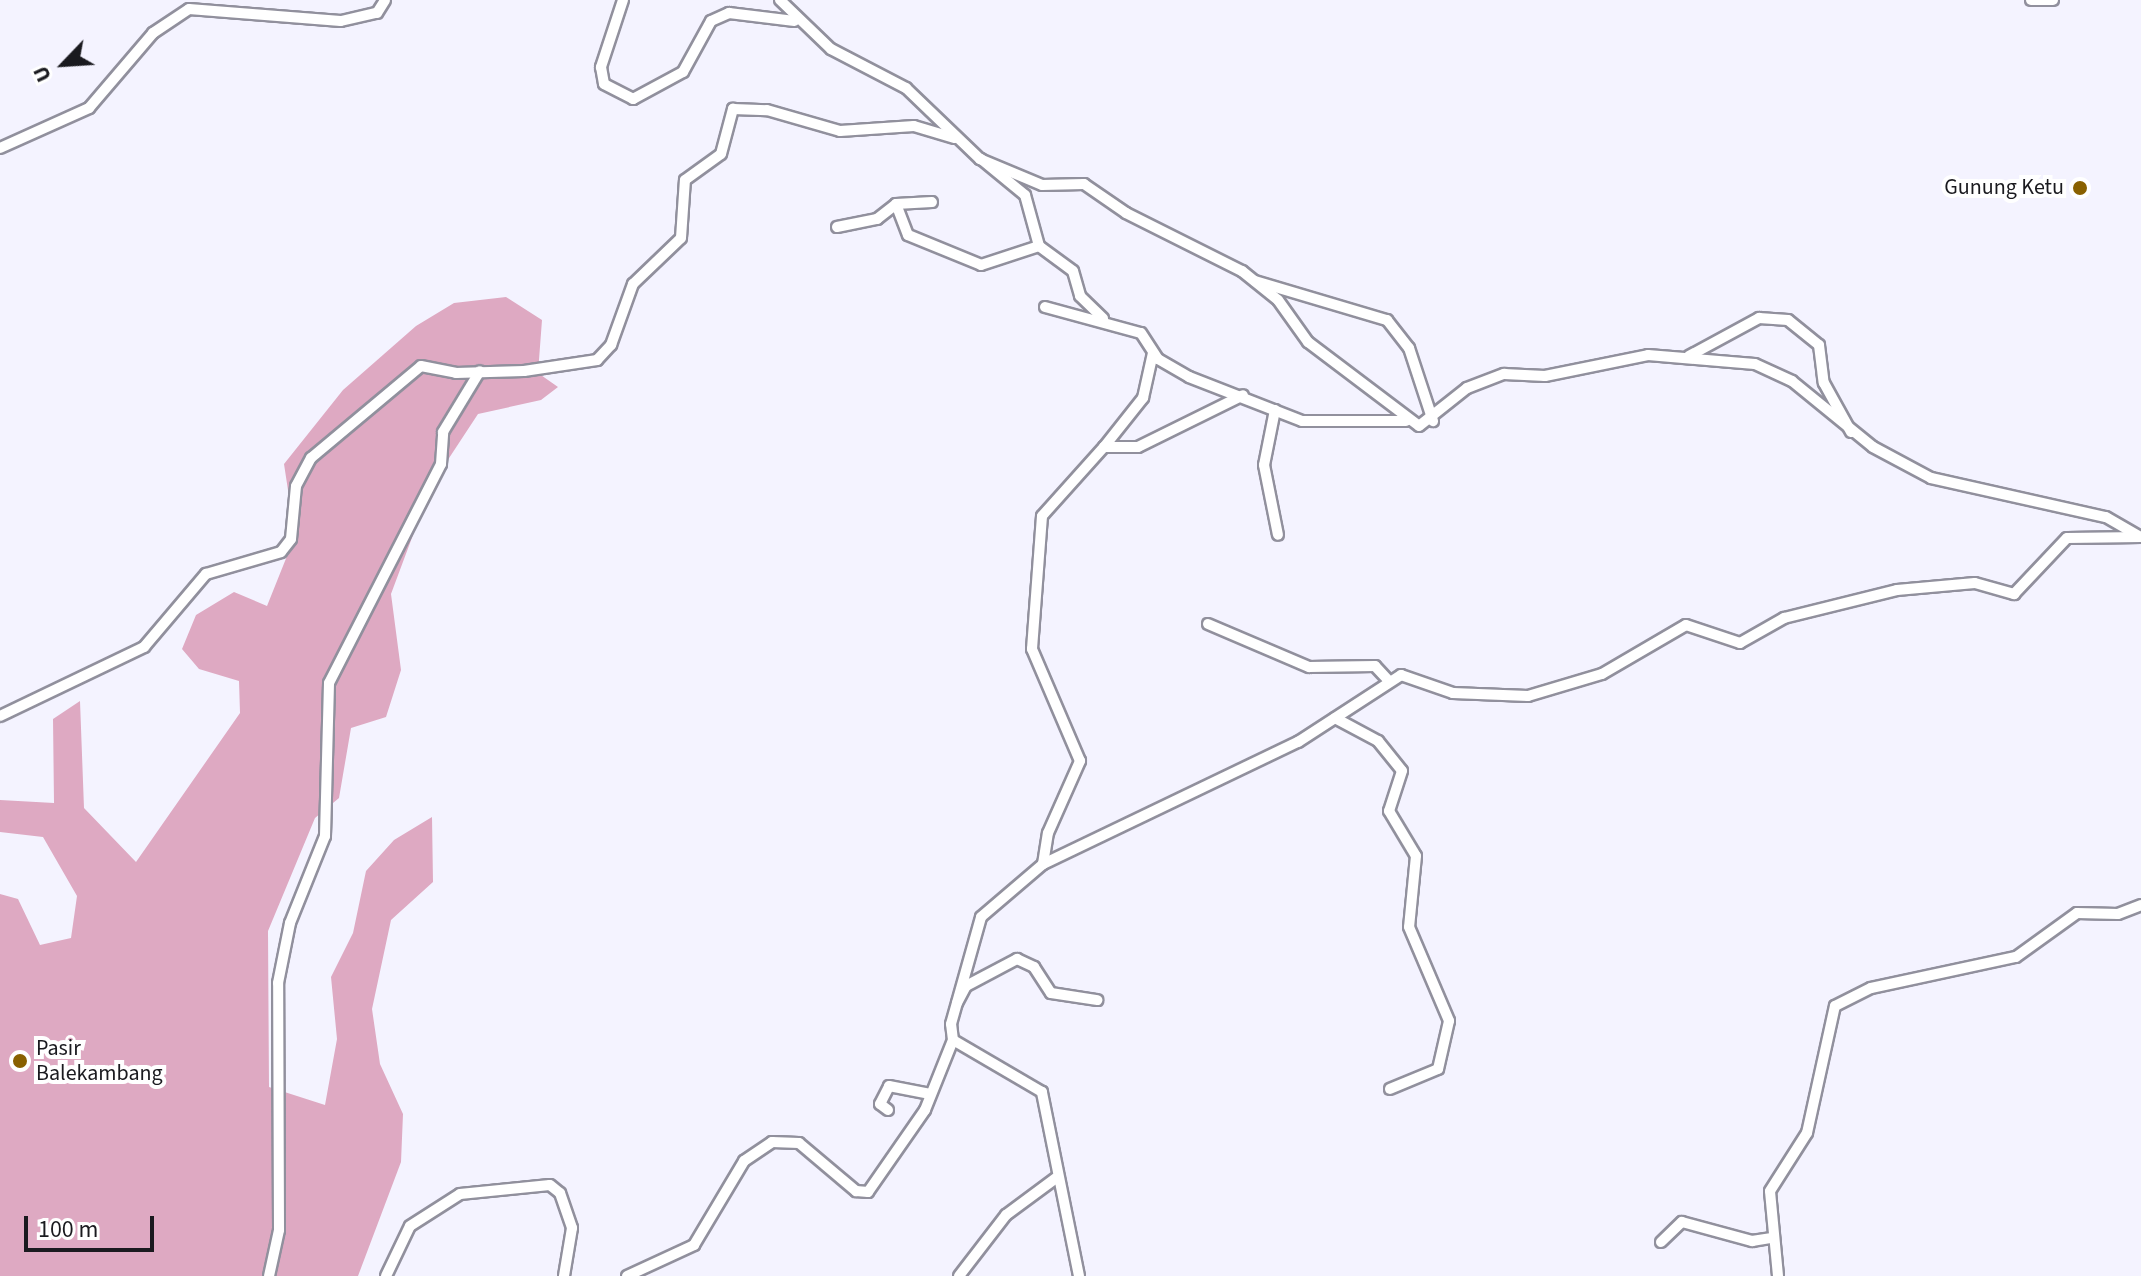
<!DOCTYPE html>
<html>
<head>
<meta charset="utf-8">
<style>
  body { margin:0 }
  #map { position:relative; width:2141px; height:1276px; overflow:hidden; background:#f4f3ff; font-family:"Source Sans 3",sans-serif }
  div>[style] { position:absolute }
  .forest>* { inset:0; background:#dea9c2 }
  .roads { filter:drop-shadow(2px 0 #91909d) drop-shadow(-2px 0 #91909d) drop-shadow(0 2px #91909d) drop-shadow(0 -2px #91909d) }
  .minor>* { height:10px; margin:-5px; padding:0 5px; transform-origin:5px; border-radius:5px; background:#fff }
  .dots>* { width:22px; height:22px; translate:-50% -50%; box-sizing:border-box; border:4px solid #fff; border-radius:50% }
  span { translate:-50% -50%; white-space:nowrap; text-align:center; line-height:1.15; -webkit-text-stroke:8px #fff; paint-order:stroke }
  .poi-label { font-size:22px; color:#1a1a1f }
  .right { translate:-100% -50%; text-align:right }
  .left { translate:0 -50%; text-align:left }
  .north { position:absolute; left:24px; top:24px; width:80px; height:80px; -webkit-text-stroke:6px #fff; paint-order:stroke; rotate:245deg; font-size:22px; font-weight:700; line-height:32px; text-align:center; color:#1a1a1f }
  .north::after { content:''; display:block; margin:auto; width:28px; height:36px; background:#1a1a1f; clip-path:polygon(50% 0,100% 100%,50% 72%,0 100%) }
  .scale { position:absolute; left:24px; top:1216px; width:130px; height:36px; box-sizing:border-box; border:4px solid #1a1a1f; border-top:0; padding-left:10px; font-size:24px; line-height:28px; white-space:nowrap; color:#1a1a1f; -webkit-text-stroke:6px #fff; paint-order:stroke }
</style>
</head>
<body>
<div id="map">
  <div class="forest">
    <i style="clip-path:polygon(506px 297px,542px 320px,538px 373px,558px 387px,541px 400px,478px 414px,432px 484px,391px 594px,401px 670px,386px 717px,351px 728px,339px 798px,315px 818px,268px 931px,269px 1087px,325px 1105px,337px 1039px,331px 977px,353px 933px,366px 871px,394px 840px,432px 817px,433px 882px,391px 920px,372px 1009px,380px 1064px,403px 1114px,401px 1162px,358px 1276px,0 1276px,0 894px,18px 899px,40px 945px,71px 938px,77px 896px,43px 837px,0 832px,0 800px,54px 803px,53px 719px,80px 701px,84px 808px,136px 862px,240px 713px,239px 681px,199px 669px,182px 649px,196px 615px,234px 592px,267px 606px,295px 536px,284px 464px,343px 390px,416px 326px,454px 303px)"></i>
  </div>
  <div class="roads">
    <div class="minor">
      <i style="left:623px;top:0;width:71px;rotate:108.2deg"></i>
      <i style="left:601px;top:67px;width:17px;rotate:80deg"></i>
      <i style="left:604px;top:84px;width:33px;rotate:27deg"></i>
      <i style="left:633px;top:99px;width:57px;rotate:-28.4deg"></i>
      <i style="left:683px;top:72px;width:58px;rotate:-61.2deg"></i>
      <i style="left:711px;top:21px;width:20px;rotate:-24deg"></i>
      <i style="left:729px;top:13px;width:66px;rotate:6.9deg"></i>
      <i style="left:780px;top:0;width:71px;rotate:43.9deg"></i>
      <i style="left:831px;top:49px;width:85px;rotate:27.5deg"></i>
      <i style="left:906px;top:88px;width:103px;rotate:43.8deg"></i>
      <i style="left:980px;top:159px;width:67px;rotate:22.8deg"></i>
      <i style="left:1042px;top:185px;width:42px;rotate:-1.4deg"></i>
      <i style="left:1084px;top:184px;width:51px;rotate:34.6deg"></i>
      <i style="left:1126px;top:213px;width:130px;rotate:26.6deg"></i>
      <i style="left:1242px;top:271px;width:46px;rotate:38.9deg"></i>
      <i style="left:1278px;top:300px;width:52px;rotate:54.5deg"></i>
      <i style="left:1308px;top:342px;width:139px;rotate:37.1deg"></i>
      <i style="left:1419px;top:426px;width:61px;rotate:-38.4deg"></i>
      <i style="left:1467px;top:388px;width:40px;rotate:-21deg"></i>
      <i style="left:1504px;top:374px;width:41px;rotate:2.8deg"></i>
      <i style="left:1545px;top:376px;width:105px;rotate:-11.5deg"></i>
      <i style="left:1648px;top:355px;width:107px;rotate:4.8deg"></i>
      <i style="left:1755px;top:364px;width:41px;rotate:24.7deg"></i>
      <i style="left:1792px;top:381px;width:104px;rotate:39.2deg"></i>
      <i style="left:1873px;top:447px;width:66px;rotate:28.1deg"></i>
      <i style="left:1931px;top:478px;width:179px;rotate:12.6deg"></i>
      <i style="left:2106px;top:517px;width:39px;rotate:30deg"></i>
      <i style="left:2031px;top:0;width:22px"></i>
      <i style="left:0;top:148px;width:98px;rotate:-24.2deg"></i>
      <i style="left:89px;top:108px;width:99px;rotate:-49.5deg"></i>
      <i style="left:153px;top:33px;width:43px;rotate:-33.7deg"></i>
      <i style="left:189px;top:9px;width:152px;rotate:4.5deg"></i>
      <i style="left:341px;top:21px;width:37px;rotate:-13deg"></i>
      <i style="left:377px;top:13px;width:15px;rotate:-58deg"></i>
      <i style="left:981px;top:159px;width:57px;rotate:39.3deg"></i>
      <i style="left:1025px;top:195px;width:53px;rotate:74.6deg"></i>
      <i style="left:1039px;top:246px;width:42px;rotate:36.3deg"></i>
      <i style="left:1073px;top:271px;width:26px;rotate:74deg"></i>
      <i style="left:1080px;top:296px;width:32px;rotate:44deg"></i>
      <i style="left:896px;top:204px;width:36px;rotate:-3deg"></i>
      <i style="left:837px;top:227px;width:41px;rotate:-11.3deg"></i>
      <i style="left:877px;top:219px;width:24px;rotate:-38deg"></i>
      <i style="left:896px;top:204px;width:33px;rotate:69deg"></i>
      <i style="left:908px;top:235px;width:79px;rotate:22.3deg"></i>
      <i style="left:981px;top:265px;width:61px;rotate:-18.1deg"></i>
      <i style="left:1255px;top:281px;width:138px;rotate:16.5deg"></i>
      <i style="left:1387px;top:320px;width:36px;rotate:52deg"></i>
      <i style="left:1409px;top:348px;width:77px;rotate:71.8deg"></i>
      <i style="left:1045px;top:307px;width:99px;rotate:15.2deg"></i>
      <i style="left:1141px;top:333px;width:31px;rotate:57deg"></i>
      <i style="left:1158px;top:359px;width:36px;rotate:30deg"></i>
      <i style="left:1189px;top:377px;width:121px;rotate:21.3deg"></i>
      <i style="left:1302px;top:421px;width:104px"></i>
      <i style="left:1689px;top:356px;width:80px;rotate:-28.5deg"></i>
      <i style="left:1759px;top:318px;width:29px;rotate:4deg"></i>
      <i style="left:1788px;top:320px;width:40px;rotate:39deg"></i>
      <i style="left:1819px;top:345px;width:38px;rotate:83deg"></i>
      <i style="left:1824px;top:383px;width:56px;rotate:61.1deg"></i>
      <i style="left:1275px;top:410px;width:56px;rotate:101.3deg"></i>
      <i style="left:1264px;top:465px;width:71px;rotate:78.7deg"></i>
      <i style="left:1104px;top:447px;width:63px;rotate:-51.5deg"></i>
      <i style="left:1143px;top:398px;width:46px;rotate:-77.5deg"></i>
      <i style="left:1208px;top:624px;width:110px;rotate:23.1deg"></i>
      <i style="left:1309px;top:667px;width:66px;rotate:-0.9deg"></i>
      <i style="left:1375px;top:666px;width:19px;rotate:47deg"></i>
      <i style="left:0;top:716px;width:160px;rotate:-25.6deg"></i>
      <i style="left:144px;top:647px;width:96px;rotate:-49.7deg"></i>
      <i style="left:206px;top:574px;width:78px;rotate:-16.3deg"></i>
      <i style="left:281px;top:552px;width:16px;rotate:-52deg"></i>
      <i style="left:291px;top:539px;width:53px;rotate:-84.6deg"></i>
      <i style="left:296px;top:486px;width:32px;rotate:-62deg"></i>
      <i style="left:311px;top:458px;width:143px;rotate:-39.9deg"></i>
      <i style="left:421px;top:366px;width:36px;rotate:11deg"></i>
      <i style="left:456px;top:373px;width:68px;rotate:-1.7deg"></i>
      <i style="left:524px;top:371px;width:74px;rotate:-8.6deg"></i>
      <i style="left:597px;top:360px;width:21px;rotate:-47deg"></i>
      <i style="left:611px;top:345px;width:65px;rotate:-70.2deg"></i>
      <i style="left:633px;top:284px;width:66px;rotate:-43.8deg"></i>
      <i style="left:681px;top:238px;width:58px;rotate:-86.1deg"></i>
      <i style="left:685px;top:180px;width:44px;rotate:-35.8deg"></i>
      <i style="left:721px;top:154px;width:47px;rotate:-75.1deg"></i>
      <i style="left:733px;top:109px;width:34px;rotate:2deg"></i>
      <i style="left:767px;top:110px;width:76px;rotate:16deg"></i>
      <i style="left:840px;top:131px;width:74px;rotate:-3.9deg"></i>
      <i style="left:914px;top:126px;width:42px;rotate:16.7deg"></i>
      <i style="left:1335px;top:718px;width:49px;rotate:28.1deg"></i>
      <i style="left:1378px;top:741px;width:38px;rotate:51deg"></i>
      <i style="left:1402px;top:771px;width:42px;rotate:108deg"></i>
      <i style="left:1389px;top:811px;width:52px;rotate:59deg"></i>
      <i style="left:1416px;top:856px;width:71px;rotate:95.6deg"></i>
      <i style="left:1409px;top:927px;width:102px;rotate:66.9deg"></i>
      <i style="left:1449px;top:1021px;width:49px;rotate:102.9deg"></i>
      <i style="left:1438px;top:1069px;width:52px;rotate:157.4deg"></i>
      <i style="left:1043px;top:864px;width:31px;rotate:-81deg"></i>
      <i style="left:1048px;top:833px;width:79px;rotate:-66deg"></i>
      <i style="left:1080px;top:761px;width:122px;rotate:-113.2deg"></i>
      <i style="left:1032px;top:649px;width:133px;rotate:-85.7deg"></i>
      <i style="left:1042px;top:516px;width:93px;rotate:-48.1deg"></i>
      <i style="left:1104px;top:447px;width:34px"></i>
      <i style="left:1138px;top:447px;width:117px;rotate:-26.3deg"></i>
      <i style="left:957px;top:1003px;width:19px;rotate:-62deg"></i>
      <i style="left:966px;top:986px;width:58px;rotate:-27.9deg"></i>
      <i style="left:1017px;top:959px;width:19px;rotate:25deg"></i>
      <i style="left:1034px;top:967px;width:31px;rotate:57deg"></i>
      <i style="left:1051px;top:993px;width:47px;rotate:8.7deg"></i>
      <i style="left:888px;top:1110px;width:10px;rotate:-143deg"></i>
      <i style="left:880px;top:1104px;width:20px;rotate:-63deg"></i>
      <i style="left:889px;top:1086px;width:42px;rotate:11deg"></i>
      <i style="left:1661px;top:1242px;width:29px;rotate:-44deg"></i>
      <i style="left:1682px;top:1222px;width:73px;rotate:15.2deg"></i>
      <i style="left:1752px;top:1241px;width:20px;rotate:-9deg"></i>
      <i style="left:269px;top:1276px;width:47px;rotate:-77.7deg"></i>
      <i style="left:279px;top:1230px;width:247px;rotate:-90.2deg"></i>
      <i style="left:278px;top:983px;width:61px;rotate:-78.7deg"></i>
      <i style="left:290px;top:923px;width:94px;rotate:-68.1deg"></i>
      <i style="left:325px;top:836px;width:153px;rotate:-88.5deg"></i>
      <i style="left:329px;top:683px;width:246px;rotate:-62.9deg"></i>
      <i style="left:441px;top:464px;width:32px;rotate:-86deg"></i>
      <i style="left:443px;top:432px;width:71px;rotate:-58.8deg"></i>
      <i style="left:386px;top:1276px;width:55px;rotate:-64.4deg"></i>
      <i style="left:410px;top:1226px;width:59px;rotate:-32.6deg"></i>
      <i style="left:460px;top:1194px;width:90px;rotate:-5.7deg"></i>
      <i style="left:550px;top:1185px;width:13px;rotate:39deg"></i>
      <i style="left:560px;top:1193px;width:37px;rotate:71deg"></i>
      <i style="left:572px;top:1228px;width:49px;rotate:99.5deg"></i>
      <i style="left:627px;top:1276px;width:74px;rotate:-24.8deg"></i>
      <i style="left:694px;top:1245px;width:98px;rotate:-59.2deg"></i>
      <i style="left:744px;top:1161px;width:34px;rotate:-34deg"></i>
      <i style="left:772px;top:1142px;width:27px;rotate:2deg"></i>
      <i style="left:799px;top:1143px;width:75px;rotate:40.1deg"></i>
      <i style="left:856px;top:1191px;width:12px;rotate:5deg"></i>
      <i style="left:868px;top:1192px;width:100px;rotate:-55.2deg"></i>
      <i style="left:925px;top:1110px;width:75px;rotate:-68.2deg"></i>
      <i style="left:959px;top:1276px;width:77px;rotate:-52.4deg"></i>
      <i style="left:1006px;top:1215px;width:62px;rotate:-36.5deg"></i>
      <i style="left:1079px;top:1276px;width:188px;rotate:-101.4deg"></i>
      <i style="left:1042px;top:1092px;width:103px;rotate:-149.7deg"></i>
      <i style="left:953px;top:1040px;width:16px;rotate:-97deg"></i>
      <i style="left:951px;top:1024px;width:111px;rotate:-74.3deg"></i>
      <i style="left:981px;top:917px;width:82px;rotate:-40.5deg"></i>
      <i style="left:1043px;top:864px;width:283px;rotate:-25.6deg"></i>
      <i style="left:1298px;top:742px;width:123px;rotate:-33deg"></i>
      <i style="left:1401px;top:675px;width:55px;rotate:19.1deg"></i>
      <i style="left:1453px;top:693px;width:75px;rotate:2.3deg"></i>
      <i style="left:1528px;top:696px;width:77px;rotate:-16.6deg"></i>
      <i style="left:1602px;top:674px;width:97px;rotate:-30.3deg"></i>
      <i style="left:1686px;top:625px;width:57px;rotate:18.4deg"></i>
      <i style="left:1740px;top:643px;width:51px;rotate:-29.6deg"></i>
      <i style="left:1784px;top:618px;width:116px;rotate:-13.9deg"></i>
      <i style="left:1897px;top:590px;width:78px;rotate:-5.1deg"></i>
      <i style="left:1975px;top:583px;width:41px;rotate:15.8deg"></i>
      <i style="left:2014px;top:594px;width:77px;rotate:-46.6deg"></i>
      <i style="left:2067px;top:538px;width:74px;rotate:-0.8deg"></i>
      <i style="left:1778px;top:1276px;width:85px;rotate:-95.4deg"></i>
      <i style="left:1770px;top:1191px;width:69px;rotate:-57.5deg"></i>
      <i style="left:1807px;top:1133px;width:130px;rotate:-77.6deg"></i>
      <i style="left:1835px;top:1006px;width:40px;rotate:-26.6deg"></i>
      <i style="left:1871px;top:988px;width:148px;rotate:-12.1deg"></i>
      <i style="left:2016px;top:957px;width:75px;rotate:-35.8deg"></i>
      <i style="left:2077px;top:913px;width:41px;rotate:1.4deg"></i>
      <i style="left:2118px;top:914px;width:25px;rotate:-21deg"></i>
    </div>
  </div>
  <div class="dots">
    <i style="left:2080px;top:188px;background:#896000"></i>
    <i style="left:20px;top:1061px;background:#896000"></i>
  </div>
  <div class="poi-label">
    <span class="right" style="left:2064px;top:188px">Gunung Ketu</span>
    <span class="left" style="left:36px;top:1061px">Pasir<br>Balekambang</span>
  </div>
  <div class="north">U</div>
  <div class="scale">100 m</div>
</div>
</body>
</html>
